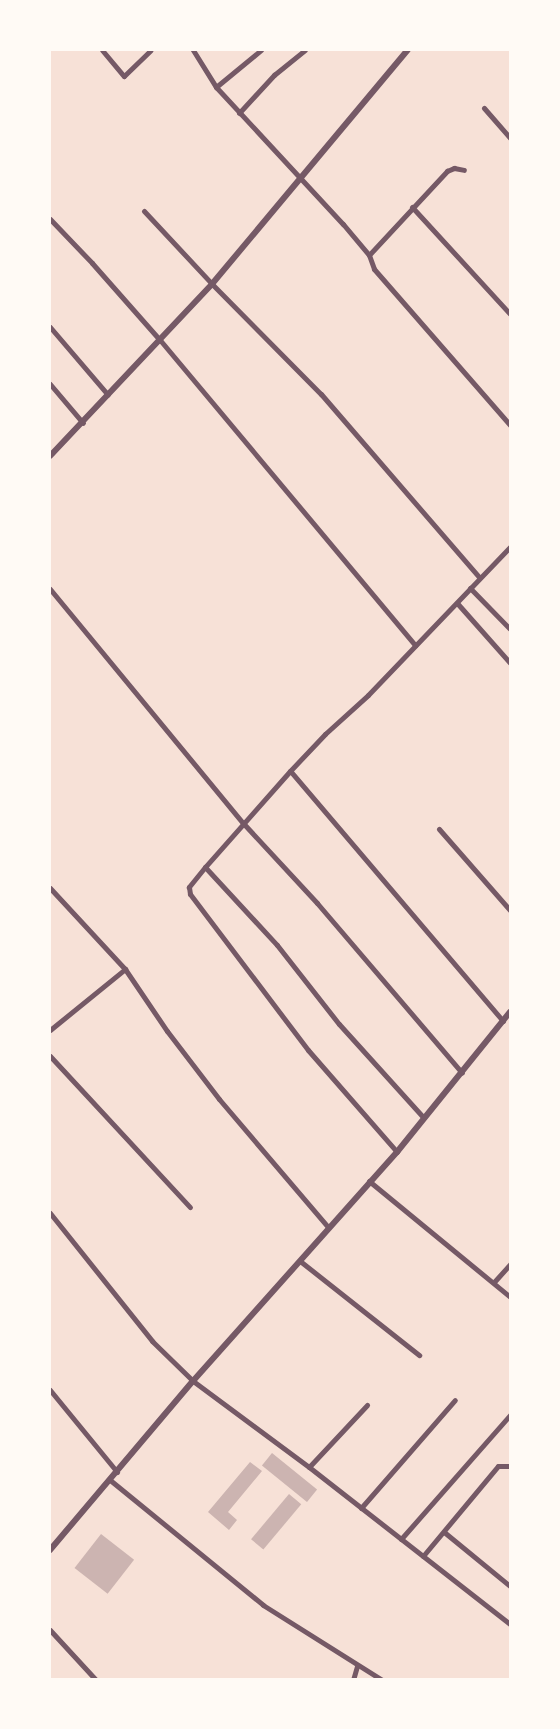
<!DOCTYPE html>
<html>
<head>
<meta charset="utf-8">
<style>
  body { margin:0 }
  #map { position:relative; width:560px; height:1729px; overflow:hidden; background:#f7e1d7; font-family:Mulish,sans-serif }
  div>[style] { position:absolute }
  .building>* { inset:0; background:#ccb4b1; transform-origin:0 0 }
  .minor>* { height:5px; margin:-2.5px; padding:0 2.5px; transform-origin:2.5px; border-radius:2.5px; background:#755966 }
  .tertiary>* { height:6px; margin:-3px; padding:0 3px; transform-origin:3px; border-radius:3px; background:#755966 }
  span { translate:-50% -50%; white-space:nowrap; text-align:center; line-height:1.15; -webkit-text-stroke:6px #fffaf5; paint-order:stroke }
  .frame { position:absolute; inset:0; border:51px solid #fffaf5; pointer-events:none }
</style>
</head>
<body>
<div id="map">
  <div class="building">
    <i style="left:272px;top:1453px;width:58px;height:16px;rotate:39deg"></i>
    <i style="clip-path:polygon(250px 1462px,262px 1471px,228px 1512px,237px 1520px,229px 1530px,208px 1512px)"></i>
    <i style="left:289px;top:1494px;width:16px;height:59px;rotate:40deg"></i>
    <i style="left:101px;top:1534px;width:42px;height:43px;rotate:38deg"></i>
  </div>
  <div class="minor">
    <i style="left:102px;top:50px;width:34px;rotate:50deg"></i>
    <i style="left:124px;top:76px;width:37px;rotate:-44deg"></i>
    <i style="left:193px;top:50px;width:44px;rotate:58.1deg"></i>
    <i style="left:216px;top:87px;width:187px;rotate:47.2deg"></i>
    <i style="left:343px;top:224px;width:40px;rotate:50deg"></i>
    <i style="left:369px;top:255px;width:15px;rotate:70deg"></i>
    <i style="left:374px;top:269px;width:207px;rotate:48.9deg"></i>
    <i style="left:216px;top:87px;width:58px;rotate:-39.4deg"></i>
    <i style="left:484px;top:108px;width:40px;rotate:49deg"></i>
    <i style="left:239px;top:113px;width:52px;rotate:-47.4deg"></i>
    <i style="left:274px;top:75px;width:40px;rotate:-39deg"></i>
    <i style="left:412px;top:207px;width:145px;rotate:47.5deg"></i>
    <i style="left:144px;top:211px;width:100px;rotate:47deg"></i>
    <i style="left:212px;top:284px;width:155px;rotate:45.3deg"></i>
    <i style="left:321px;top:394px;width:242px;rotate:49.2deg"></i>
    <i style="left:50px;top:219px;width:61px;rotate:46.3deg"></i>
    <i style="left:92px;top:263px;width:103px;rotate:48.6deg"></i>
    <i style="left:160px;top:340px;width:398px;rotate:50.1deg"></i>
    <i style="left:369px;top:255px;width:115px;rotate:-47.1deg"></i>
    <i style="left:447px;top:171px;width:8px;rotate:-23deg"></i>
    <i style="left:454px;top:168px;width:10px;rotate:11deg"></i>
    <i style="left:50px;top:327px;width:89px;rotate:49.5deg"></i>
    <i style="left:50px;top:384px;width:51px;rotate:49.8deg"></i>
    <i style="left:470px;top:588px;width:57px;rotate:45.7deg"></i>
    <i style="left:50px;top:589px;width:303px;rotate:50.5deg"></i>
    <i style="left:243px;top:823px;width:109px;rotate:47.2deg"></i>
    <i style="left:317px;top:903px;width:223px;rotate:49.5deg"></i>
    <i style="left:457px;top:603px;width:80px;rotate:48.5deg"></i>
    <i style="left:290px;top:771px;width:128px;rotate:131.5deg"></i>
    <i style="left:205px;top:867px;width:26px;rotate:129deg"></i>
    <i style="left:189px;top:887px;width:7px;rotate:82deg"></i>
    <i style="left:190px;top:894px;width:196px;rotate:52.9deg"></i>
    <i style="left:308px;top:1050px;width:135px;rotate:48.9deg"></i>
    <i style="left:439px;top:829px;width:108px;rotate:48.8deg"></i>
    <i style="left:205px;top:867px;width:106px;rotate:47.3deg"></i>
    <i style="left:277px;top:945px;width:100px;rotate:51.9deg"></i>
    <i style="left:339px;top:1024px;width:125px;rotate:47.9deg"></i>
    <i style="left:50px;top:888px;width:110px;rotate:47.2deg"></i>
    <i style="left:125px;top:969px;width:75px;rotate:55.9deg"></i>
    <i style="left:167px;top:1031px;width:86px;rotate:52.6deg"></i>
    <i style="left:219px;top:1099px;width:168px;rotate:49.6deg"></i>
    <i style="left:503px;top:1021px;width:328px;rotate:-130.4deg"></i>
    <i style="left:290px;top:771px;width:51px;rotate:-46.6deg"></i>
    <i style="left:325px;top:734px;width:58px;rotate:-42.2deg"></i>
    <i style="left:368px;top:695px;width:205px;rotate:-46.2deg"></i>
    <i style="left:50px;top:1030px;width:97px;rotate:-39.1deg"></i>
    <i style="left:50px;top:1056px;width:206px;rotate:47.2deg"></i>
    <i style="left:369px;top:1181px;width:183px;rotate:39.4deg"></i>
    <i style="left:50px;top:1213px;width:164px;rotate:51.4deg"></i>
    <i style="left:152px;top:1341px;width:57px;rotate:44.3deg"></i>
    <i style="left:193px;top:1381px;width:144px;rotate:36.6deg"></i>
    <i style="left:309px;top:1467px;width:255px;rotate:38deg"></i>
    <i style="left:300px;top:1261px;width:152px;rotate:38.3deg"></i>
    <i style="left:494px;top:1282px;width:24px;rotate:-48deg"></i>
    <i style="left:50px;top:1390px;width:106px;rotate:50.7deg"></i>
    <i style="left:309px;top:1467px;width:85px;rotate:-46.9deg"></i>
    <i style="left:110px;top:1480px;width:198px;rotate:39.2deg"></i>
    <i style="left:263px;top:1605px;width:141px;rotate:32.2deg"></i>
    <i style="left:361px;top:1508px;width:143px;rotate:-49deg"></i>
    <i style="left:444px;top:1532px;width:85px;rotate:39.3deg"></i>
    <i style="left:401px;top:1539px;width:165px;rotate:-48.7deg"></i>
    <i style="left:423px;top:1556px;width:117px;rotate:-50.2deg"></i>
    <i style="left:498px;top:1466px;width:12px"></i>
    <i style="left:50px;top:1630px;width:68px;rotate:47.4deg"></i>
    <i style="left:353px;top:1680px;width:15px;rotate:-74deg"></i>
  </div>
  <div class="tertiary">
    <i style="left:50px;top:456px;width:236px;rotate:-46.7deg"></i>
    <i style="left:212px;top:284px;width:305px;rotate:-50.1deg"></i>
    <i style="left:50px;top:1550px;width:221px;rotate:-49.8deg"></i>
    <i style="left:193px;top:1381px;width:307px;rotate:-48.3deg"></i>
    <i style="left:397px;top:1152px;width:180px;rotate:-51.1deg"></i>
  </div>
  <div class="frame"></div>
</div>
</body>
</html>
